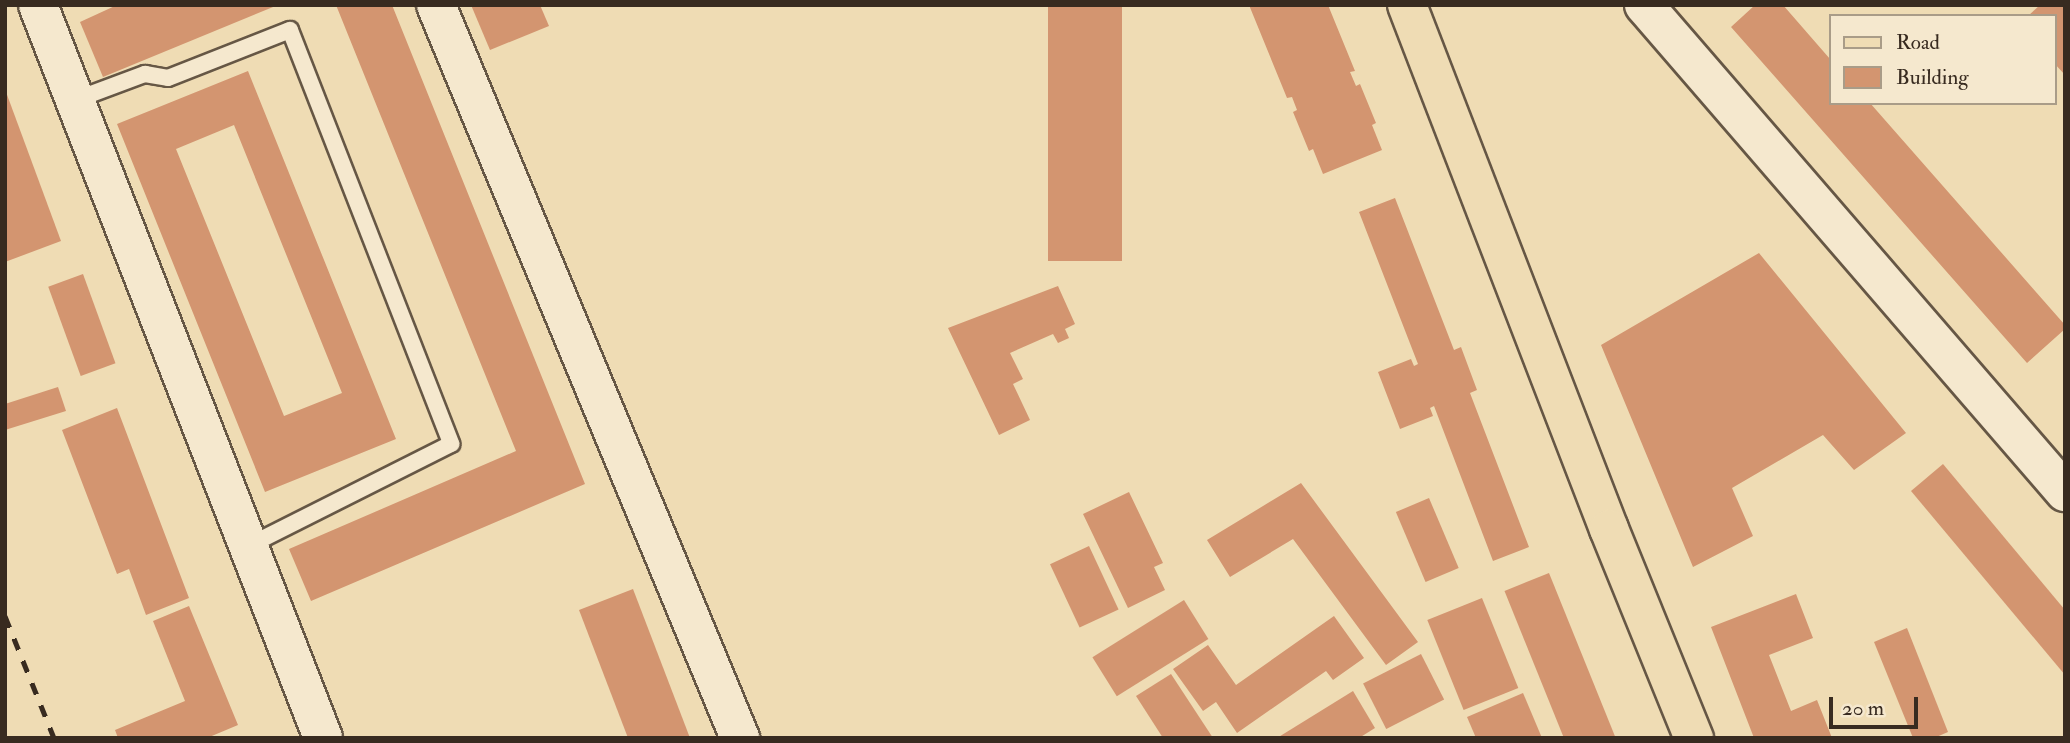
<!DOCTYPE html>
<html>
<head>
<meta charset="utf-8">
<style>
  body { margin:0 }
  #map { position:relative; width:2070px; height:743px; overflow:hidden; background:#efdcb4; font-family:"IM FELL Double Pica",serif }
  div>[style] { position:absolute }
  .building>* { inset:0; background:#d39570; transform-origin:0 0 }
  .roads { filter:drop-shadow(2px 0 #665745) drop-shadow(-2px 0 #665745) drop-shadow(0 2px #665745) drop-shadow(0 -2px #665745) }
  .service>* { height:16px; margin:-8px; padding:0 8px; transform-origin:8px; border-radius:8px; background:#f5e8ce }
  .tertiary>* { height:38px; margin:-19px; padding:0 19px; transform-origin:19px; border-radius:19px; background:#f5e8ce }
  .secondary>* { height:38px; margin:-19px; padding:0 19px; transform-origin:19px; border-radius:19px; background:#f5e8ce }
  .primary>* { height:38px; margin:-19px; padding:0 19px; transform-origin:19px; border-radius:19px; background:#efdcb4 }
  .rail>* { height:5px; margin-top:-2.5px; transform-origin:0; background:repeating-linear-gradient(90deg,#382b20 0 12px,transparent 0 24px) }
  span { translate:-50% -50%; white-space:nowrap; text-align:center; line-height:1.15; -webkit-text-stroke:5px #f5e8ce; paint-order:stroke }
  .frame { position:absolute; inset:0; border:7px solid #382b20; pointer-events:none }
  .legend { position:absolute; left:1829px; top:14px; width:228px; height:91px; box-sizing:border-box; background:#f5e8ce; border:2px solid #a99c88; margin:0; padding:9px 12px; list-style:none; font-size:21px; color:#382b20 }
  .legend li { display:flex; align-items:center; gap:14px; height:35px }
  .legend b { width:35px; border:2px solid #a99c88 }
  .scale { position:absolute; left:1829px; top:697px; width:89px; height:32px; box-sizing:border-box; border:4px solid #382b20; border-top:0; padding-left:9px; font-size:21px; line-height:24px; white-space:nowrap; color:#382b20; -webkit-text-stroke:5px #f5e8ce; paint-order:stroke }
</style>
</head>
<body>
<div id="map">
  <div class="building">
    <i style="clip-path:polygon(117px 5px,278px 5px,103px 77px,80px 22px)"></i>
    <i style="clip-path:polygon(336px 5px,392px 5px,585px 484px,311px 601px,289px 549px,516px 451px)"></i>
    <i style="clip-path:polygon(471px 5px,540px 5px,549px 26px,490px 50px)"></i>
    <i style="left:1048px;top:5px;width:74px;height:256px"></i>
    <i style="clip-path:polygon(1249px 5px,1328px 5px,1355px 71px,1350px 72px,1356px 86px,1360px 84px,1376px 123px,1372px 125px,1382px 150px,1323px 174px,1313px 149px,1309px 151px,1293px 112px,1297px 110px,1292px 97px,1287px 98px)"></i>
    <i style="clip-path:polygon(1755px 5px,1783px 5px,1830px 59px,1830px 103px,1870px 103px,2065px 325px,2065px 329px,2027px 363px,1731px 27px)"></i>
    <i style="clip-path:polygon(2040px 5px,2065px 5px,2065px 75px,2054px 63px,2054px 16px,2028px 16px)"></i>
    <i style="clip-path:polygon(evenodd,248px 71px,396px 439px,265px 492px,117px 124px,248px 71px,234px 125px,342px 393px,284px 416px,176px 149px,234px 125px)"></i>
    <i style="clip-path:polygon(6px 92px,61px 241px,5px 262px,5px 93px)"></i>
    <i style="clip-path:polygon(1395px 198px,1454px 350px,1461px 347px,1477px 390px,1470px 393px,1529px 547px,1493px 561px,1434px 406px,1430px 408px,1433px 416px,1400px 429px,1378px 372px,1411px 359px,1414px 366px,1418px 364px,1359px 212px)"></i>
    <i style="clip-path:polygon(1759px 253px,1906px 433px,1854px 470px,1823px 435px,1732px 488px,1753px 536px,1693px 567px,1601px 345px)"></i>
    <i style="left:83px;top:274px;width:95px;height:37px;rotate:70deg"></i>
    <i style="clip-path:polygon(1058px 286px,1075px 324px,1065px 329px,1069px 338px,1058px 343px,1053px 334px,1010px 353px,1023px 379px,1013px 384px,1030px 420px,999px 435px,948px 328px)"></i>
    <i style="clip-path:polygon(58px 387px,66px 411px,5px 430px,5px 404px)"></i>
    <i style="clip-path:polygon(117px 408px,189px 598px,146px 615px,129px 569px,117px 574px,62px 430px)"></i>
    <i style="clip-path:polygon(1943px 464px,2065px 610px,2065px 675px,1911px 491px)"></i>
    <i style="clip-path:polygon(1301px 483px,1418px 642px,1386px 665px,1293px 539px,1230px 577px,1207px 540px)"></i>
    <i style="clip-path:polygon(1129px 492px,1163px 563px,1154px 567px,1165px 590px,1128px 608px,1083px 514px)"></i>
    <i style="left:1429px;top:498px;width:76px;height:36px;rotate:67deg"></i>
    <i style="left:1089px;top:546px;width:70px;height:43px;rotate:65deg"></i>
    <i style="left:1549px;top:573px;width:178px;height:48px;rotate:68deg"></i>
    <i style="clip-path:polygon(633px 589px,690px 738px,628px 738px,579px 610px)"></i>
    <i style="clip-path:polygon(1796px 594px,1813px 638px,1769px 655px,1791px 711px,1817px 700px,1832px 738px,1754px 738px,1711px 627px)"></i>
    <i style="left:1482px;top:598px;width:97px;height:59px;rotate:68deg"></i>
    <i style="left:1184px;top:600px;width:46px;height:108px;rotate:58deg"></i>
    <i style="clip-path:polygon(189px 606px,238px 725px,207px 738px,118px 738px,115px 730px,185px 701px,153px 621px)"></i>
    <i style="clip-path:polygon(1334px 616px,1364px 658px,1333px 680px,1326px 671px,1237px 733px,1216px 702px,1203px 711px,1173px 669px,1208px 645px,1236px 685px)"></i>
    <i style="clip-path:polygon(1907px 628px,1948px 732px,1934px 738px,1913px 738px,1874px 642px)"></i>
    <i style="left:1421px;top:654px;width:51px;height:65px;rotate:63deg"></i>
    <i style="clip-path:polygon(1171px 674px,1213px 738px,1163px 738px,1136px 696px)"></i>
    <i style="clip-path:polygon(1353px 691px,1375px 728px,1359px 738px,1277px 738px)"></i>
    <i style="clip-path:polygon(1523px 693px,1542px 738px,1476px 738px,1467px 717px)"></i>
  </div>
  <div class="roads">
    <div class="service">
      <i style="left:75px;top:100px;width:75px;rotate:-20.4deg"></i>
      <i style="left:145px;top:74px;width:23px;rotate:10deg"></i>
      <i style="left:168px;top:78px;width:131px;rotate:-21.5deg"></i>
      <i style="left:290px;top:30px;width:444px;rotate:68.7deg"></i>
      <i style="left:451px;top:444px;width:227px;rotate:153.3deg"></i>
    </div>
    <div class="tertiary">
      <i style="left:436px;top:5px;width:794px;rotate:67.47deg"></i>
    </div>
    <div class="secondary">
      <i style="left:38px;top:5px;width:786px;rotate:68.75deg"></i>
      <i style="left:1644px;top:5px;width:644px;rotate:49.16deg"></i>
    </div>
    <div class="primary">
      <i style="left:1407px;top:5px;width:562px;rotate:68.92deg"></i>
      <i style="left:1609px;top:529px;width:226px;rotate:67.9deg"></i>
    </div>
  </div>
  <div class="rail">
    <i style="left:5px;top:616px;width:131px;rotate:68.1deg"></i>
  </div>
  <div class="frame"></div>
  <ul class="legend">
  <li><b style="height:9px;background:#efdcb4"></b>Road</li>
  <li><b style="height:19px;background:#d39570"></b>Building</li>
  </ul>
  <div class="scale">20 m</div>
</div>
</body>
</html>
